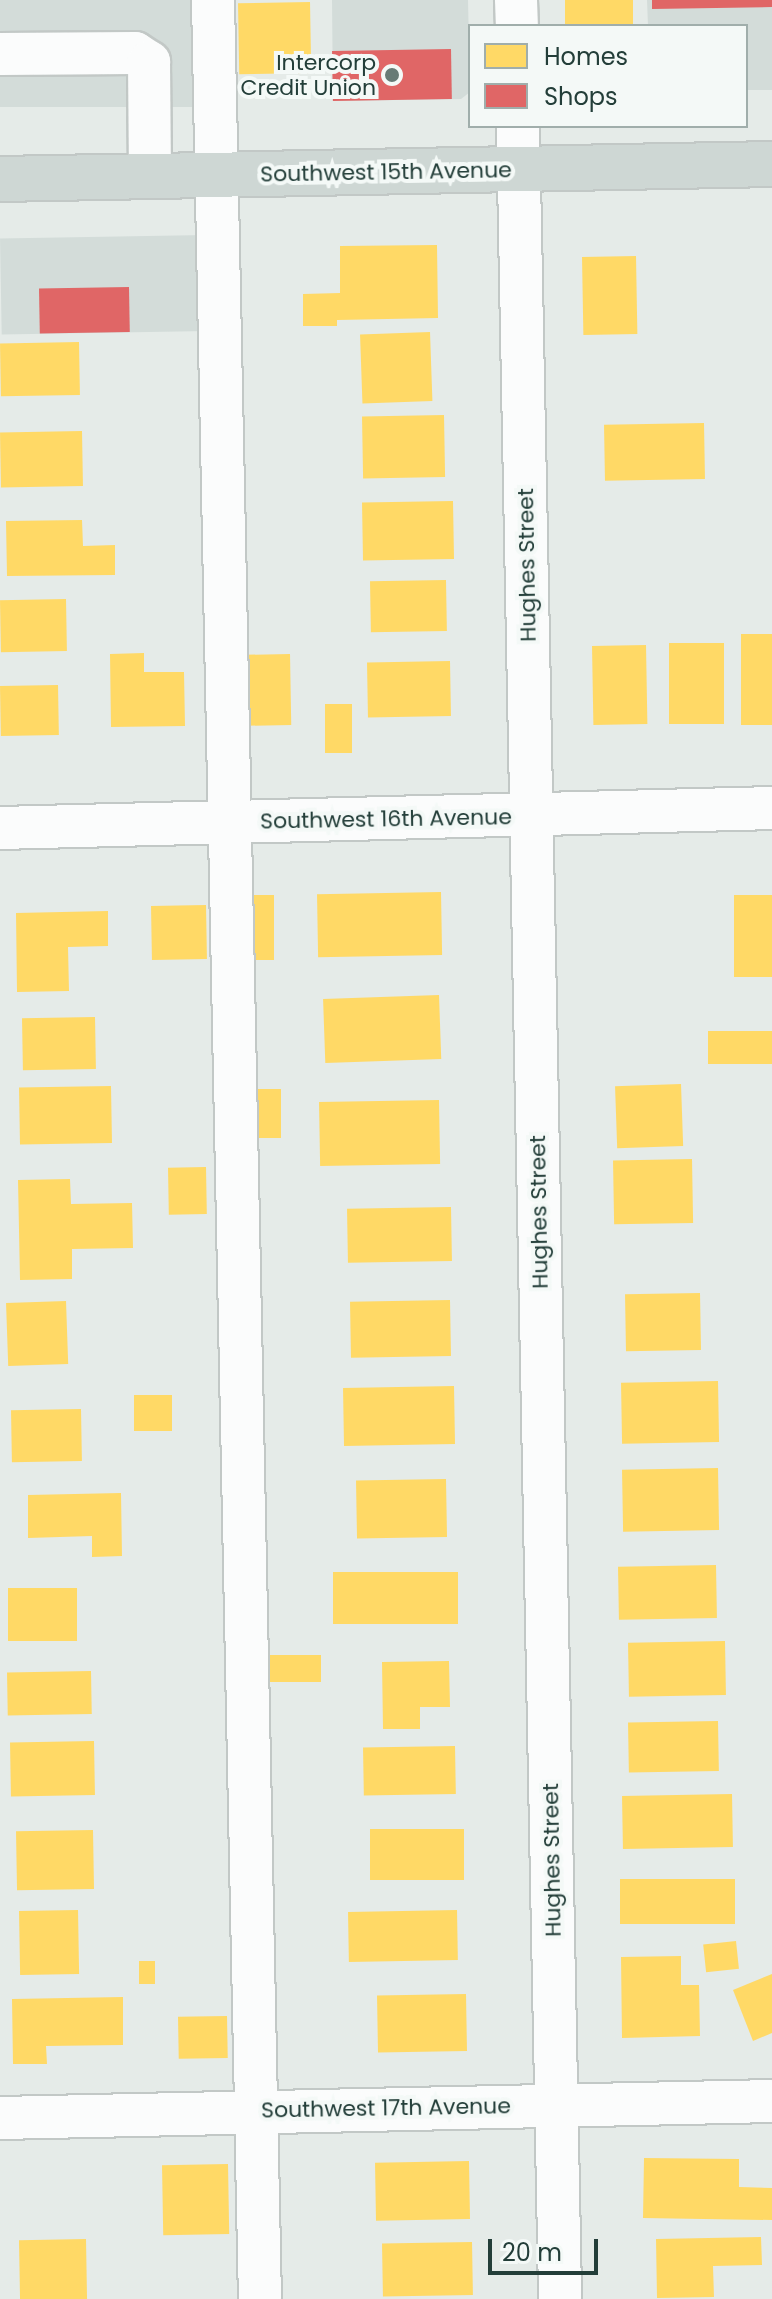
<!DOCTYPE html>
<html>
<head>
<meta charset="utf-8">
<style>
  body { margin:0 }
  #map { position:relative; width:772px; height:2299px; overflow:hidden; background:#e5ebe8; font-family:Poppins,sans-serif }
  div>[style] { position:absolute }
  .built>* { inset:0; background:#d3dcd9; transform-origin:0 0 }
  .homes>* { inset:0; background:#ffd966; transform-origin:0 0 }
  .shops>* { inset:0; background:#e06666; transform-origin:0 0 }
  .roads { filter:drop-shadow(2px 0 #c2c8c6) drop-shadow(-2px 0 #c2c8c6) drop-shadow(0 2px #c2c8c6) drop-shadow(0 -2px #c2c8c6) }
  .minor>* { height:42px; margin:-21px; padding:0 21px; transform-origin:21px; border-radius:21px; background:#fbfcfc }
  .major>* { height:44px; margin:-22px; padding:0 22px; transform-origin:22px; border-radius:22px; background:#ced7d4 }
  .dots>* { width:22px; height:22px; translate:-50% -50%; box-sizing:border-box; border:4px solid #f4f9f7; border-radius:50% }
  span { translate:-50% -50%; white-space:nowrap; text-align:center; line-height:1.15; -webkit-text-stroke:8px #f4f9f7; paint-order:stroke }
  .poi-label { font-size:22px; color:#233e39 }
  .right { translate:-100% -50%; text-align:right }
  .street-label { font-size:22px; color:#233e39 }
  .legend { position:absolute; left:468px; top:24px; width:280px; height:104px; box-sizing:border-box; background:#f4f9f7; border:2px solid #a0aeab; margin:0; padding:10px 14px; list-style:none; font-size:24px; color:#233e39 }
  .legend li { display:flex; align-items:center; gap:16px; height:40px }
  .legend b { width:40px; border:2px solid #a0aeab }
  .scale { position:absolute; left:488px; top:2239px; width:110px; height:36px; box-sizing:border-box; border:4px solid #233e39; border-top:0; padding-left:10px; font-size:24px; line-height:28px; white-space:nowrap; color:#233e39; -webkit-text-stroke:6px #f4f9f7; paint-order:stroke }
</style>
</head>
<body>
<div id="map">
  <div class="built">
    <i style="left:0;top:0;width:196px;height:107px"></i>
    <i style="clip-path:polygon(332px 0,468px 0,470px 92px,461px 99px,333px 101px)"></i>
    <i style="clip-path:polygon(647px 0,772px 0,772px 90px,746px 90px,746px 26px,648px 26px)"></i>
    <i style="left:206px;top:235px;width:96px;height:206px;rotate:89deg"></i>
  </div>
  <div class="homes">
    <i style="left:565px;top:0;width:68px;height:26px"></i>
    <i style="left:310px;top:2px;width:71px;height:72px;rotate:89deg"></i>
    <i style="clip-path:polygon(437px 245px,438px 318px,337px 320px,337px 326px,303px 326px,303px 294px,340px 293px,340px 246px)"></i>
    <i style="left:636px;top:256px;width:78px;height:54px;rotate:89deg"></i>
    <i style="left:430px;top:332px;width:69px;height:70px;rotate:88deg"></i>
    <i style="left:79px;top:342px;width:53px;height:79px;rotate:89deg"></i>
    <i style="left:444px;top:415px;width:62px;height:82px;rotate:89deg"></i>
    <i style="left:704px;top:423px;width:56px;height:100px;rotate:89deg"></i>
    <i style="left:82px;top:431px;width:55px;height:82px;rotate:89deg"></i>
    <i style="left:453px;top:501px;width:58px;height:91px;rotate:89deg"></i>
    <i style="clip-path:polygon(82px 520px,83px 546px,115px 545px,115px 575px,7px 576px,6px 521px)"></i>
    <i style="left:446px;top:580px;width:51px;height:76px;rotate:89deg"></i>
    <i style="left:66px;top:599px;width:52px;height:66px;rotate:89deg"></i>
    <i style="left:772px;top:634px;width:91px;height:31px;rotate:90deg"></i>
    <i style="left:724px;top:643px;width:81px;height:55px;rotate:90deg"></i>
    <i style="left:646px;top:645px;width:79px;height:54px;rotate:89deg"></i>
    <i style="clip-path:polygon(144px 653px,144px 672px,184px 672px,185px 726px,111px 727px,110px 654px)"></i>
    <i style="left:290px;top:654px;width:71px;height:45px;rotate:89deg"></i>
    <i style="left:450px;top:661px;width:55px;height:83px;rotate:89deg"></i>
    <i style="left:58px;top:685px;width:50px;height:58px;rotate:89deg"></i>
    <i style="left:325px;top:704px;width:27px;height:49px"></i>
    <i style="left:441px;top:892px;width:63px;height:124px;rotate:89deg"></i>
    <i style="left:250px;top:895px;width:24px;height:65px"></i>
    <i style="left:772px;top:895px;width:82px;height:38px;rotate:90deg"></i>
    <i style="left:206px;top:905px;width:54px;height:55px;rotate:89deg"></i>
    <i style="clip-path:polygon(108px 911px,108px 946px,68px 947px,69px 991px,17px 992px,16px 913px)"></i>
    <i style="left:439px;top:995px;width:64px;height:116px;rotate:88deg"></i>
    <i style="left:95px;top:1017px;width:52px;height:73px;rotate:89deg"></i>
    <i style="left:772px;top:1031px;width:33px;height:64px;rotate:90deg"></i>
    <i style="left:681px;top:1084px;width:62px;height:66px;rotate:88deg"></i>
    <i style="left:111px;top:1086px;width:57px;height:92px;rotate:89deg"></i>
    <i style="left:251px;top:1089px;width:30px;height:49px"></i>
    <i style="left:439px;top:1100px;width:64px;height:120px;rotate:89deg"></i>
    <i style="left:692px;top:1159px;width:64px;height:79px;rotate:89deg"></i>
    <i style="left:206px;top:1167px;width:47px;height:38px;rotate:89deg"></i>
    <i style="clip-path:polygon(70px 1179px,71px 1204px,132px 1203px,133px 1248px,72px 1249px,72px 1279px,20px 1280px,18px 1180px)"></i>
    <i style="left:451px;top:1207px;width:54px;height:104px;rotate:89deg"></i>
    <i style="left:700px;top:1293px;width:57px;height:75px;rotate:89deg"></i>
    <i style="left:450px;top:1300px;width:56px;height:100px;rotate:89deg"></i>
    <i style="left:66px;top:1301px;width:63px;height:60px;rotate:88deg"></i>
    <i style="left:718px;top:1381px;width:61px;height:97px;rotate:89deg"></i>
    <i style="left:454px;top:1386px;width:58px;height:111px;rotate:89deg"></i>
    <i style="left:172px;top:1395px;width:36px;height:38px;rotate:90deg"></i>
    <i style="left:81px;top:1409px;width:52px;height:70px;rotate:89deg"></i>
    <i style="left:718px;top:1468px;width:62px;height:96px;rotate:89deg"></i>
    <i style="left:446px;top:1479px;width:58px;height:90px;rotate:89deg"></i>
    <i style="clip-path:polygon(121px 1493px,122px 1556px,92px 1557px,92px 1536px,28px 1538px,28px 1495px)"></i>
    <i style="left:716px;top:1565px;width:53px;height:98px;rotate:89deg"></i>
    <i style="left:458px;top:1572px;width:52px;height:125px;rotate:90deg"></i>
    <i style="left:77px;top:1588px;width:53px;height:69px;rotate:90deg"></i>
    <i style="left:725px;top:1641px;width:54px;height:97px;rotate:89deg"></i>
    <i style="left:321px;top:1655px;width:27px;height:56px;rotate:90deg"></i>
    <i style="clip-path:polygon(449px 1661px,450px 1707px,420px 1707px,420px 1729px,383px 1729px,382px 1662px)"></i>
    <i style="left:91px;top:1671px;width:43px;height:84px;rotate:89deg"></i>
    <i style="left:718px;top:1721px;width:50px;height:90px;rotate:89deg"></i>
    <i style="left:94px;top:1741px;width:54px;height:84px;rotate:89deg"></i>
    <i style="left:455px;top:1746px;width:48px;height:92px;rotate:89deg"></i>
    <i style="left:732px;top:1794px;width:53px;height:110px;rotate:89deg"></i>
    <i style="left:464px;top:1829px;width:51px;height:94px;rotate:90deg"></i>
    <i style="left:93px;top:1830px;width:59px;height:77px;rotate:89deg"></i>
    <i style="left:735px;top:1879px;width:45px;height:115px;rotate:90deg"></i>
    <i style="left:78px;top:1910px;width:64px;height:59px;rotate:89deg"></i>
    <i style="left:457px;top:1910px;width:50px;height:109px;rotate:89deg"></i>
    <i style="left:736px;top:1941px;width:28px;height:33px;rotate:84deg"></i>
    <i style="clip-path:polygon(681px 1956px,681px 1985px,699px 1985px,700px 2036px,622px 2038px,621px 1957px)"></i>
    <i style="left:139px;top:1961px;width:16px;height:23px"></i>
    <i style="clip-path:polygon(772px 1974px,772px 2033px,753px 2041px,733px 1990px)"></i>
    <i style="left:466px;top:1994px;width:57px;height:89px;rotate:89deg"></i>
    <i style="clip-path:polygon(123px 1997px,123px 2045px,46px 2046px,47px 2064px,13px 2064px,12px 1999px)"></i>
    <i style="left:227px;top:2016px;width:42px;height:49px;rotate:89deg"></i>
    <i style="clip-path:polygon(644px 2158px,739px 2159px,739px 2187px,772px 2188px,772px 2220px,643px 2218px)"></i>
    <i style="left:469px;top:2161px;width:58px;height:94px;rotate:89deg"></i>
    <i style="left:228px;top:2164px;width:70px;height:66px;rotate:89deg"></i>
    <i style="clip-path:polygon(761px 2237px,762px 2265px,713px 2266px,714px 2297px,657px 2298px,656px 2239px)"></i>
    <i style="left:86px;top:2239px;width:60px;height:67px;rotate:89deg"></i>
    <i style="left:472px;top:2242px;width:53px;height:90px;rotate:89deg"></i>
  </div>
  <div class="shops">
    <i style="clip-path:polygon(652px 0,772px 0,772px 7px,652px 9px)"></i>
    <i style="left:451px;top:49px;width:50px;height:119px;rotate:89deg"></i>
    <i style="left:129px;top:287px;width:45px;height:90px;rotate:89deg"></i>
  </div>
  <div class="roads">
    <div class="minor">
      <i style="left:213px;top:0;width:2299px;rotate:88.83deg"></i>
      <i style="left:516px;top:0;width:26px;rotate:88deg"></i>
      <i style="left:0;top:54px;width:135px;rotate:-0.4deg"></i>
      <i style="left:135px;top:53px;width:17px;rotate:33deg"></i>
      <i style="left:149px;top:62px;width:114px;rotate:89.5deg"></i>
      <i style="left:518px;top:126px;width:2173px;rotate:88.89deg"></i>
      <i style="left:0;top:828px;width:772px;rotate:-1.48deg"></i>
      <i style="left:0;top:2118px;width:772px;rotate:-1.26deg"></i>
    </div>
    <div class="major">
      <i style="left:0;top:179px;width:772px;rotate:-1.11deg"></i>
    </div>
  </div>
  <div class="dots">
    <i style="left:392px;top:75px;background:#677b76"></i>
  </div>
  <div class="poi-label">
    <span class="right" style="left:376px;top:75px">Intercorp<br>Credit Union</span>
  </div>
  <div class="street-label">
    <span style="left:386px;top:172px;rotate:-1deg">Southwest 15th Avenue</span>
    <span style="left:527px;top:565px;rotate:-91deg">Hughes Street</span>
    <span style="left:386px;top:819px;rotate:-1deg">Southwest 16th Avenue</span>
    <span style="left:539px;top:1212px;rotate:-91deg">Hughes Street</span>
    <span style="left:552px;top:1860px;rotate:-91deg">Hughes Street</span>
    <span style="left:386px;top:2108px;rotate:-1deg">Southwest 17th Avenue</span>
  </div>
  <ul class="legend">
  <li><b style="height:22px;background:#ffd966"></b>Homes</li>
  <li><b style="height:22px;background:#e06666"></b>Shops</li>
  </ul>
  <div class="scale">20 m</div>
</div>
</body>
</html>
